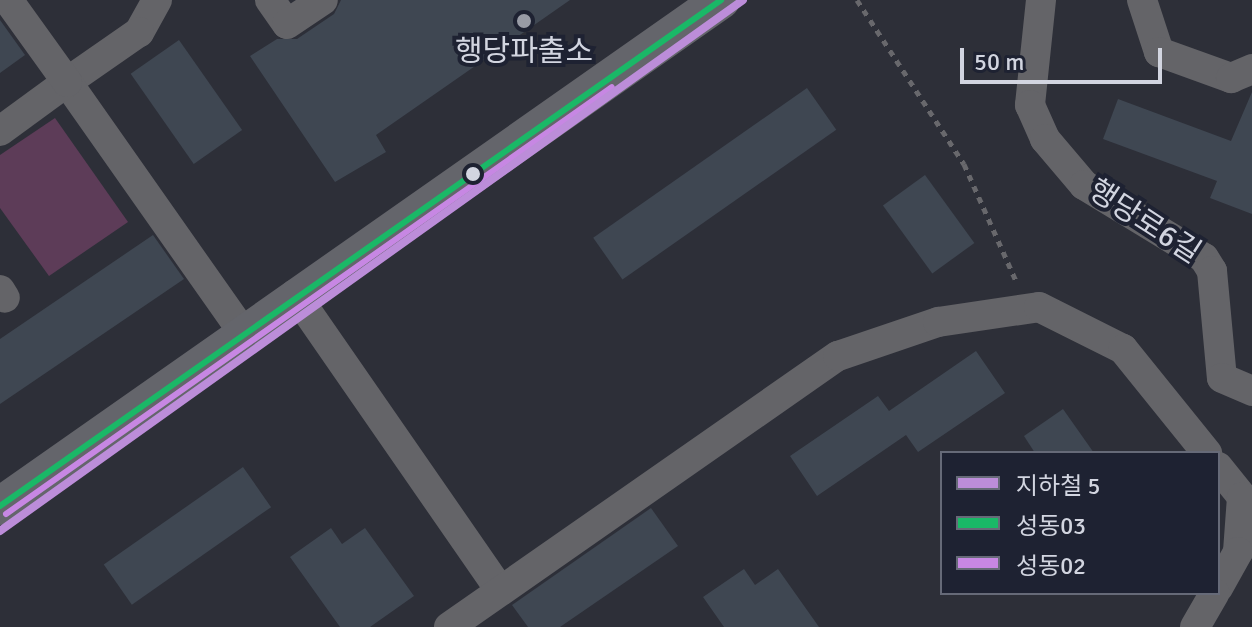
<!DOCTYPE html>
<html>
<head>
<meta charset="utf-8">
<style>
  body { margin:0 }
  #map { position:relative; width:1252px; height:627px; overflow:hidden; background:#2d2f38; font-family:Signika,"Noto Sans KR",sans-serif }
  div>[style] { position:absolute }
  .green>* { inset:0; background:#5d3c58 }
  .building>* { inset:0; background:#3f4752; transform-origin:0 0 }
  .path>* { height:5px; margin-top:-2.5px; transform-origin:0; background:repeating-linear-gradient(90deg,#68686c 0 6px,transparent 0 12px) }
  .minor>* { height:30px; margin:-15px; padding:0 15px; transform-origin:15px; border-radius:15px; background:#646468 }
  .major>* { height:38px; margin:-19px; padding:0 19px; transform-origin:19px; border-radius:19px; background:#64656b }
  .bus-1>* { height:6px; margin:-3px; padding:0 3px; transform-origin:3px; border-radius:3px; background:#1ab867 }
  .bus-2>* { height:6px; margin:-3px; padding:0 3px; transform-origin:3px; border-radius:3px; background:#c787e3 }
  .metro-1>* { height:8px; margin:-4px; padding:0 4px; transform-origin:4px; border-radius:4px; background:#bc8dd9 }
  .dots>* { width:22px; height:22px; translate:-50% -50%; box-sizing:border-box; border:4px solid #1e2232; border-radius:50% }
  span { translate:-50% -50%; white-space:nowrap; text-align:center; line-height:1.15; -webkit-text-stroke:8px #1e2232; paint-order:stroke }
  .poi-label { font-size:30px; color:#d2d5e0 }
  .street-label { font-size:30px; color:#d2d5e0 }
  .legend { position:absolute; left:940px; top:451px; width:280px; height:144px; box-sizing:border-box; background:#1e2232; border:2px solid #666a78; margin:0; padding:10px 14px; list-style:none; font-size:24px; color:#d2d5e0 }
  .legend li { display:flex; align-items:center; gap:16px; height:40px }
  .legend b { width:40px; border:2px solid #666a78 }
  .scale { position:absolute; left:960px; top:48px; width:202px; height:36px; box-sizing:border-box; border:4px solid #d2d5e0; border-top:0; padding-left:10px; font-size:24px; line-height:28px; white-space:nowrap; color:#d2d5e0; -webkit-text-stroke:6px #1e2232; paint-order:stroke }
</style>
</head>
<body>
<div id="map">
  <div class="green">
    <i style="clip-path:polygon(55px 118px,128px 222px,49px 276px,0 208px,0 155px)"></i>
  </div>
  <div class="building">
    <i style="clip-path:polygon(341px 0,570px 0,376px 135px,386px 152px,335px 182px,250px 56px,277px 39px,297px 39px,334px 14px)"></i>
    <i style="clip-path:polygon(0 20px,25px 55px,0 73px)"></i>
    <i style="left:179px;top:40px;width:110px;height:59px;rotate:55deg"></i>
    <i style="left:807px;top:88px;width:51px;height:261px;rotate:55deg"></i>
    <i style="clip-path:polygon(1252px 92px,1252px 214px,1210px 198px,1217px 181px,1103px 139px,1118px 99px,1231px 141px)"></i>
    <i style="left:925px;top:175px;width:84px;height:52px;rotate:54deg"></i>
    <i style="clip-path:polygon(153px 235px,184px 279px,0 404px,0 339px)"></i>
    <i style="clip-path:polygon(976px 351px,1005px 393px,918px 452px,906px 435px,817px 496px,790px 456px,878px 396px,889px 411px)"></i>
    <i style="clip-path:polygon(1063px 409px,1094px 453px,1035px 453px,1024px 436px)"></i>
    <i style="left:243px;top:467px;width:49px;height:170px;rotate:55deg"></i>
    <i style="clip-path:polygon(651px 508px,678px 546px,560px 627px,528px 627px,512px 605px)"></i>
    <i style="clip-path:polygon(331px 528px,342px 544px,365px 528px,414px 596px,370px 627px,340px 627px,290px 557px)"></i>
    <i style="clip-path:polygon(744px 569px,755px 585px,778px 569px,819px 627px,724px 627px,703px 597px)"></i>
  </div>
  <div class="path">
    <i style="left:857px;top:0;width:196px;rotate:56.9deg"></i>
    <i style="left:964px;top:164px;width:130px;rotate:66deg"></i>
  </div>
  <div class="minor">
    <i style="left:157px;top:0;width:37px;rotate:119deg"></i>
    <i style="left:139px;top:32px;width:88px;rotate:145.2deg"></i>
    <i style="left:67px;top:82px;width:304px;rotate:54.9deg"></i>
    <i style="left:270px;top:0;width:29px;rotate:55deg"></i>
    <i style="left:287px;top:24px;width:43px;rotate:-33.7deg"></i>
    <i style="left:1041px;top:0;width:106px;rotate:96deg"></i>
    <i style="left:1030px;top:105px;width:37px;rotate:66deg"></i>
    <i style="left:1045px;top:139px;width:60px;rotate:49.7deg"></i>
    <i style="left:1084px;top:185px;width:140px;rotate:31.3deg"></i>
    <i style="left:1204px;top:258px;width:15px;rotate:58deg"></i>
    <i style="left:1212px;top:271px;width:107px;rotate:84.7deg"></i>
    <i style="left:1222px;top:378px;width:33px;rotate:23deg"></i>
    <i style="left:1142px;top:0;width:55px;rotate:71.9deg"></i>
    <i style="left:1159px;top:52px;width:77px;rotate:19.9deg"></i>
    <i style="left:1231px;top:78px;width:23px;rotate:-23deg"></i>
    <i style="left:0;top:131px;width:83px;rotate:-36.2deg"></i>
    <i style="left:67px;top:82px;width:101px;rotate:-125.7deg"></i>
    <i style="left:0;top:290px;width:9px;rotate:58deg"></i>
    <i style="left:295px;top:294px;width:361px;rotate:55.3deg"></i>
    <i style="left:1218px;top:467px;width:38px;rotate:51deg"></i>
    <i style="left:1242px;top:497px;width:55px;rotate:94.2deg"></i>
    <i style="left:1238px;top:552px;width:41px;rotate:119.1deg"></i>
    <i style="left:449px;top:627px;width:474px;rotate:-34.9deg"></i>
    <i style="left:838px;top:356px;width:106px;rotate:-18.8deg"></i>
    <i style="left:938px;top:322px;width:102px;rotate:-8.4deg"></i>
    <i style="left:1039px;top:307px;width:94px;rotate:26.6deg"></i>
    <i style="left:1123px;top:349px;width:134px;rotate:51.1deg"></i>
    <i style="left:1195px;top:627px;width:39px;rotate:-60deg"></i>
  </div>
  <div class="major">
    <i style="left:0;top:506px;width:881px;rotate:-35.06deg"></i>
  </div>
  <div class="bus-1">
    <i style="left:0;top:506px;width:881px;rotate:-35.06deg"></i>
  </div>
  <div class="bus-2">
    <i style="left:6px;top:514px;width:741px;rotate:-35.17deg"></i>
  </div>
  <div class="metro-1">
    <i style="left:0;top:531px;width:913px;rotate:-35.55deg"></i>
  </div>
  <div class="dots">
    <i style="left:524px;top:21px;background:#989ba5"></i>
    <i style="left:473px;top:174px;background:#d2d5e0"></i>
  </div>
  <div class="poi-label">
    <span style="left:524px;top:52px">행당파출소</span>
  </div>
  <div class="street-label">
    <span style="left:1144px;top:222px;rotate:33deg">행당로6길</span>
  </div>
  <ul class="legend">
  <li><b style="height:10px;background:#bc8dd9"></b>지하철 5</li>
  <li><b style="height:10px;background:#1ab867"></b>성동03</li>
  <li><b style="height:10px;background:#c787e3"></b>성동02</li>
  </ul>
  <div class="scale">50 m</div>
</div>
</body>
</html>
